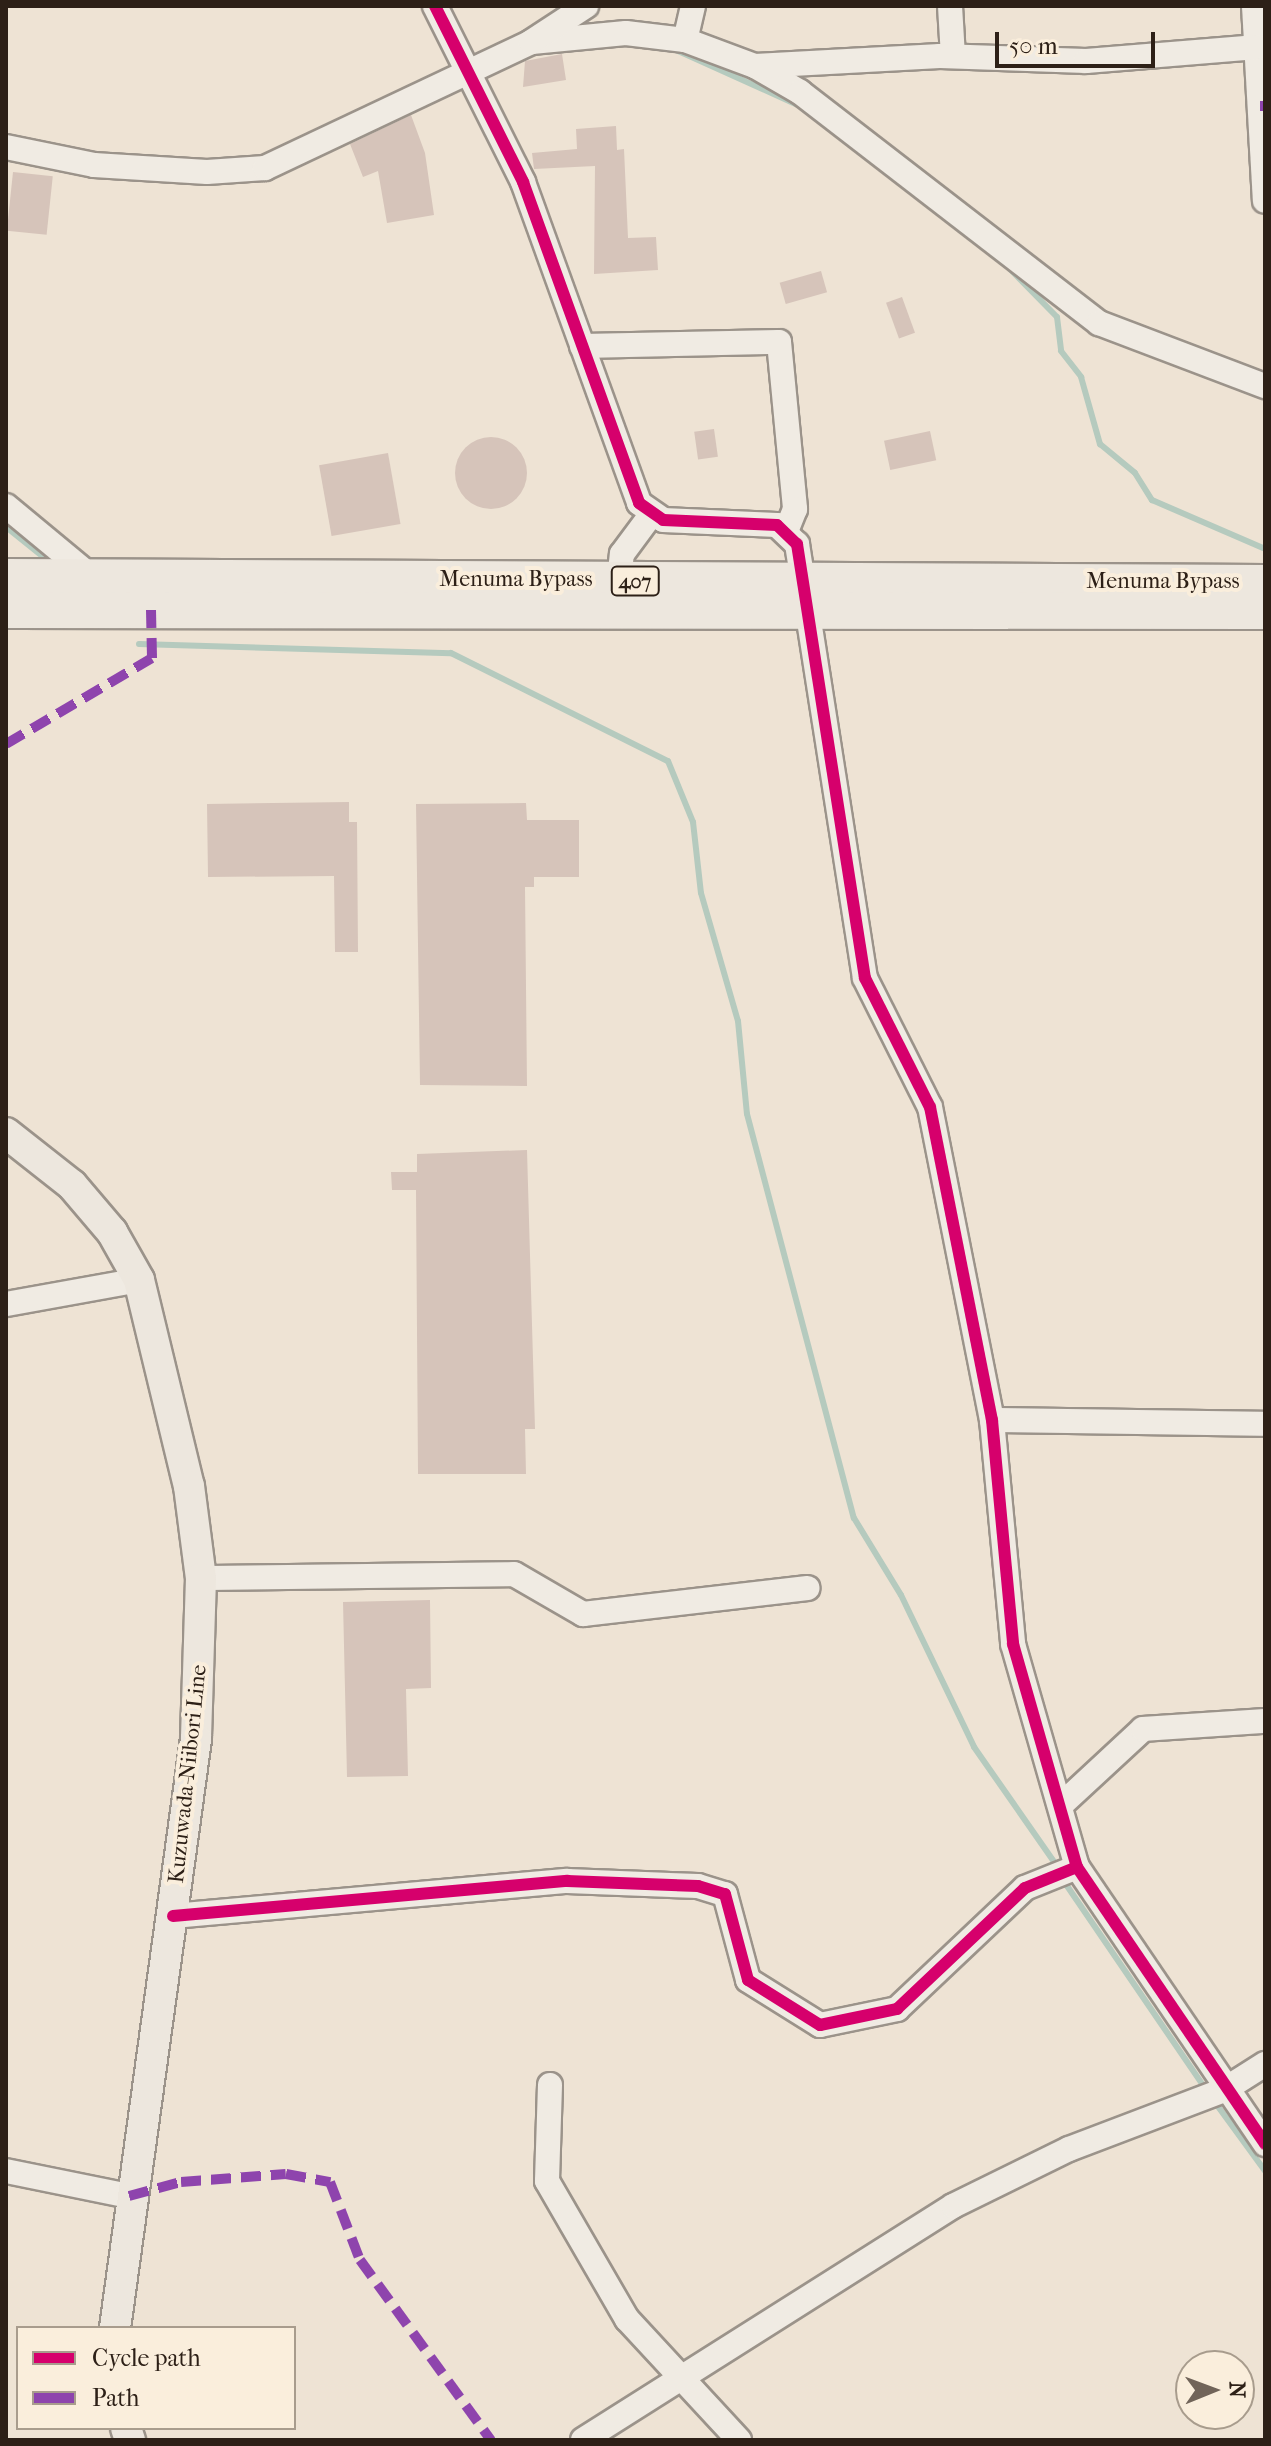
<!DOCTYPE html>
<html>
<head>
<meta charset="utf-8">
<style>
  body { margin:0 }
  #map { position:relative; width:1271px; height:2446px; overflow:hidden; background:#eee3d4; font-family:"IM FELL French Canon",serif }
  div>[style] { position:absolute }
  .stream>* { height:6px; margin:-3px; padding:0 3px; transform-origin:3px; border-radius:3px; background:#b5cabe }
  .building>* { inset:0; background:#d6c4ba; transform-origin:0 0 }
  .round { border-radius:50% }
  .roads { filter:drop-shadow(2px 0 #9b938a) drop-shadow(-2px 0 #9b938a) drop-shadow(0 2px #9b938a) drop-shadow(0 -2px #9b938a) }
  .minor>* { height:24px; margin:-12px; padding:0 12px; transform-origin:12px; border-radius:12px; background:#f0ebe3 }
  .major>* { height:30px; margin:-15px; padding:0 15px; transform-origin:15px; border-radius:15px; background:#ede7de }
  .highway>* { height:36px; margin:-18px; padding:0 18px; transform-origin:18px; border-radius:18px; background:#ede7de }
  .quiet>* { height:10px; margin-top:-5px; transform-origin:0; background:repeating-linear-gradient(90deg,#8e44ad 0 20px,transparent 0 30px) }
  .cycleway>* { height:12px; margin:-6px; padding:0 6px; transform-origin:6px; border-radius:6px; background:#d6006c }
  span { translate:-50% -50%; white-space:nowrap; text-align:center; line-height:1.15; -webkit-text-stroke:8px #faeedc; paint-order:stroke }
  .shield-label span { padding:2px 6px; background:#faeedc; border:2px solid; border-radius:6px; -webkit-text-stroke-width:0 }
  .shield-label { font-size:20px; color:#2d2017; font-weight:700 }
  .street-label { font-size:22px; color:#2d2017 }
  .frame { position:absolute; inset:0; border:8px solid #2d2017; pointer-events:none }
  .legend { position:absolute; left:16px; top:2326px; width:280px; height:104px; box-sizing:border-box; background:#faeedc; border:2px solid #a89c8d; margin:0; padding:10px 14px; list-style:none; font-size:24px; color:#2d2017 }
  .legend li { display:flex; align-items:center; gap:16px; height:40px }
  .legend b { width:40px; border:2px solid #a89c8d }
  .north { position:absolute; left:1175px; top:2350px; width:80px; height:80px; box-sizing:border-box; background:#faeedc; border:2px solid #a89c8d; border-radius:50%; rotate:89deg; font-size:22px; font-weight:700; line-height:32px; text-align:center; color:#2d2017 }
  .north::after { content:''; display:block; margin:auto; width:28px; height:36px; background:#716459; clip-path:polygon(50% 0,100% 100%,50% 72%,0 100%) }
  .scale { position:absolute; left:995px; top:32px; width:160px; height:36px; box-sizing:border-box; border:4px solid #2d2017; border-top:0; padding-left:10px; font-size:24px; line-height:28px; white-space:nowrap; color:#2d2017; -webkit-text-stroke:6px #faeedc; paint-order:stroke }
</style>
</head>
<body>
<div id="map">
  <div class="stream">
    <i style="left:676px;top:50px;width:136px;rotate:24.3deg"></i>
    <i style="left:1008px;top:267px;width:70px;rotate:45.6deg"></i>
    <i style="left:1057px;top:317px;width:34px;rotate:83deg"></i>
    <i style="left:1061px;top:351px;width:33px;rotate:52deg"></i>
    <i style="left:1081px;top:377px;width:70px;rotate:74.2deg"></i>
    <i style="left:1100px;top:444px;width:45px;rotate:39.6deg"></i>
    <i style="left:1135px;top:473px;width:32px;rotate:58deg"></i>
    <i style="left:1152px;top:500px;width:121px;rotate:23.4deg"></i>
    <i style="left:6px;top:527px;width:51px;rotate:38.7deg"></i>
    <i style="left:139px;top:644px;width:312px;rotate:1.7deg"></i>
    <i style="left:451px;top:653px;width:242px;rotate:26.5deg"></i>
    <i style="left:668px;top:761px;width:66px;rotate:67.7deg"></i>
    <i style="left:693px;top:822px;width:71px;rotate:83.6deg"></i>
    <i style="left:701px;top:893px;width:133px;rotate:73.9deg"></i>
    <i style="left:738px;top:1021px;width:93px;rotate:84.5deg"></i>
    <i style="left:747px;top:1114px;width:418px;rotate:75.2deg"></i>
    <i style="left:854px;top:1518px;width:90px;rotate:58.6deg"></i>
    <i style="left:901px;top:1595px;width:169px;rotate:64.3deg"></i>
    <i style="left:974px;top:1747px;width:149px;rotate:55.1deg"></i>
    <i style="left:1063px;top:1880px;width:255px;rotate:55.7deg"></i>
    <i style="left:1214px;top:2101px;width:87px;rotate:53.9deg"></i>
  </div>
  <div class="building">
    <i style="clip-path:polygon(562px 54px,566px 80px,523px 87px,525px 61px)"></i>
    <i style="clip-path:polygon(411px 115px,425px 153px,434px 215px,387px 223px,378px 171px,363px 177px,350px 144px)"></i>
    <i style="clip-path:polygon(616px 126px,617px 150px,624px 149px,628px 238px,656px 237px,658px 270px,594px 274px,595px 166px,534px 169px,532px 153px,577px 149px,576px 129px)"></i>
    <i style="left:13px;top:172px;width:40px;height:59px;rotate:6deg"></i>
    <i style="left:821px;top:271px;width:22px;height:43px;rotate:74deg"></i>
    <i style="left:902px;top:297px;width:38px;height:17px;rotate:70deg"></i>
    <i style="left:714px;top:429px;width:28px;height:20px;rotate:82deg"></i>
    <i style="left:930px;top:431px;width:30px;height:47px;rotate:78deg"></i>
    <i class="round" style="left:455px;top:437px;width:72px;height:72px"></i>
    <i style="left:388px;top:453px;width:72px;height:70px;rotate:80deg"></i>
    <i style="clip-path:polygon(349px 802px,349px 822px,357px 822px,358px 952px,335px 952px,334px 876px,208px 877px,207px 804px)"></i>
    <i style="clip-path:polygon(526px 803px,527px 820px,579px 820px,579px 877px,534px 877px,534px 887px,525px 887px,527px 1086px,420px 1085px,416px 804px)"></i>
    <i style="clip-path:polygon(527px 1150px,535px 1429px,525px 1429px,526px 1474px,418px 1474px,416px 1190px,392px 1190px,391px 1172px,417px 1172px,417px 1154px)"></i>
    <i style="clip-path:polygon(430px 1600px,431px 1688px,406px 1689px,408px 1776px,347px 1777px,343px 1602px)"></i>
  </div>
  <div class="roads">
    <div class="minor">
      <i style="left:435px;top:6px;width:197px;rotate:63.4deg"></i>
      <i style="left:523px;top:182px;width:341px;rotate:70.1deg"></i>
      <i style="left:639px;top:503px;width:29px;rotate:35deg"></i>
      <i style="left:663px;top:520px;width:114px;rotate:2.5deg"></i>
      <i style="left:777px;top:525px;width:28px;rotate:44deg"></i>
      <i style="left:797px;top:544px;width:439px;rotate:81.1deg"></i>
      <i style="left:865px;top:978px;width:144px;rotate:63.3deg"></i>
      <i style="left:930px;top:1107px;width:319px;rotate:78.8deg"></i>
      <i style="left:992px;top:1420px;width:225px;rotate:84.6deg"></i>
      <i style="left:1013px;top:1644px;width:232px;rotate:74deg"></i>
      <i style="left:1077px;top:1867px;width:335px;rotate:55.8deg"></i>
      <i style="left:693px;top:6px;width:35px;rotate:103deg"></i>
      <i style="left:685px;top:40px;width:75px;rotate:20.4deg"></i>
      <i style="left:755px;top:66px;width:52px;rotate:30deg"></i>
      <i style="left:800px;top:92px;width:378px;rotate:37.7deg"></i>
      <i style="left:1099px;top:323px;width:178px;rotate:20.8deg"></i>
      <i style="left:950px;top:6px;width:50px;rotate:86.6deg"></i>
      <i style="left:1254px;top:6px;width:195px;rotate:86.8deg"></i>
      <i style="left:532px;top:42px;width:94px;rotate:-5.5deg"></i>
      <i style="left:626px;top:33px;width:59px;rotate:6.8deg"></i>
      <i style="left:755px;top:66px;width:185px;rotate:-3.1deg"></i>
      <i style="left:940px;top:56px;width:146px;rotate:2deg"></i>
      <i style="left:1086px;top:61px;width:172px;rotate:-4.7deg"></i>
      <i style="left:6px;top:147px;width:90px;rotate:11.6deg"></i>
      <i style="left:94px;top:165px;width:113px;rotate:3.5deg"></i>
      <i style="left:207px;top:172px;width:58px;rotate:-3.9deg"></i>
      <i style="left:265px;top:168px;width:294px;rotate:-25.3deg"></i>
      <i style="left:531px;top:42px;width:66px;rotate:-33.2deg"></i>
      <i style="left:582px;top:346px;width:197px;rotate:-1.2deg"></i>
      <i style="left:779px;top:342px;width:168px;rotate:84.5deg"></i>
      <i style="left:795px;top:509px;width:22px;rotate:112deg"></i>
      <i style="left:6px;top:506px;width:113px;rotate:39.6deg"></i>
      <i style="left:619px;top:581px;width:27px;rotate:-84deg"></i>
      <i style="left:622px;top:554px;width:49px;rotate:-53.4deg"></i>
      <i style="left:6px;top:1304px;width:135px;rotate:-10.2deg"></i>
      <i style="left:992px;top:1420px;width:273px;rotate:0.8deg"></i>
      <i style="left:201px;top:1578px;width:313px;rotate:-0.7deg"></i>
      <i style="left:514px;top:1574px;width:80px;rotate:30.1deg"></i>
      <i style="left:583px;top:1614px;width:226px;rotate:-6.6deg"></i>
      <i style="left:1061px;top:1805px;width:112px;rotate:-42.8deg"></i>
      <i style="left:1143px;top:1729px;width:122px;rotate:-3.8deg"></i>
      <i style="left:173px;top:1916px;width:396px;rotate:-5.1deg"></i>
      <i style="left:567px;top:1881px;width:131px;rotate:2.2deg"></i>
      <i style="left:698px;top:1886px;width:28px;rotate:17deg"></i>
      <i style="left:725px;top:1894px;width:89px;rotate:75deg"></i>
      <i style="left:748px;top:1980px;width:85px;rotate:32deg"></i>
      <i style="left:820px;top:2025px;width:79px;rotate:-11.7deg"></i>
      <i style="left:897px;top:2009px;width:176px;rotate:-43.4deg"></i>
      <i style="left:1025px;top:1888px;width:56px;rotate:-22deg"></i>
      <i style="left:550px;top:2085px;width:96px;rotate:91.8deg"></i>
      <i style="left:547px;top:2181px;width:160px;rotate:59.9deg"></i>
      <i style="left:627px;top:2319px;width:165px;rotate:47.2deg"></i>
      <i style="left:6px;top:2171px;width:126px;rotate:11.5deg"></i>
      <i style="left:583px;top:2440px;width:438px;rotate:-32.3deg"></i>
      <i style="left:953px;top:2206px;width:129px;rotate:-26.2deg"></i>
      <i style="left:1069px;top:2149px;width:166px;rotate:-20.8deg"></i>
      <i style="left:1224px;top:2090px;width:49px;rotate:-32.4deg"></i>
    </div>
    <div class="major">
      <i style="left:6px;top:1133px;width:84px;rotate:38.2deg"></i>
      <i style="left:72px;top:1185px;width:62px;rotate:49.6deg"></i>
      <i style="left:112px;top:1232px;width:55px;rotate:60.6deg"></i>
      <i style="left:139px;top:1280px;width:212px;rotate:76.4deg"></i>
      <i style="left:189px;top:1486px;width:93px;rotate:82.6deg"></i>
      <i style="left:201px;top:1578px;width:161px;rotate:91.8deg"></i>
      <i style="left:196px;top:1739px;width:595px;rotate:97.83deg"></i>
      <i style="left:126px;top:2428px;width:13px;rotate:72deg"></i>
    </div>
    <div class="highway">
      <i style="left:6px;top:577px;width:1259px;rotate:0.27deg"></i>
      <i style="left:6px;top:610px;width:1259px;rotate:0.05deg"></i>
    </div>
  </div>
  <div class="quiet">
    <i style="left:1260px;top:106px;width:5px"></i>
    <i style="left:6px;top:744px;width:169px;rotate:-30.5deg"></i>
    <i style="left:152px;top:658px;width:48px;rotate:-91.2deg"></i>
    <i style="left:129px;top:2196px;width:54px;rotate:-15.1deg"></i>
    <i style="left:181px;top:2182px;width:105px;rotate:-4.4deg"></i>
    <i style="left:286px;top:2174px;width:45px;rotate:10.3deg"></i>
    <i style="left:330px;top:2182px;width:84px;rotate:69deg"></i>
    <i style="left:360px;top:2260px;width:223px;rotate:54deg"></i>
  </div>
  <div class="cycleway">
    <i style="left:435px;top:6px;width:197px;rotate:63.4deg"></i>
    <i style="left:523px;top:182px;width:341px;rotate:70.1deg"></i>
    <i style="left:639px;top:503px;width:29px;rotate:35deg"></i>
    <i style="left:663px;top:520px;width:114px;rotate:2.5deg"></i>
    <i style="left:777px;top:525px;width:28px;rotate:44deg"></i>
    <i style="left:797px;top:544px;width:439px;rotate:81.1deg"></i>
    <i style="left:865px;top:978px;width:144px;rotate:63.3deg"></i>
    <i style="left:930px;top:1107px;width:319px;rotate:78.8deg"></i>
    <i style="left:992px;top:1420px;width:225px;rotate:84.6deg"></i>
    <i style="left:1013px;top:1644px;width:232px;rotate:74deg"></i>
    <i style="left:1077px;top:1867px;width:335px;rotate:55.8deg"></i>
    <i style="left:173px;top:1916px;width:396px;rotate:-5.1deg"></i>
    <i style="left:567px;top:1881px;width:131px;rotate:2.2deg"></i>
    <i style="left:698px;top:1886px;width:28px;rotate:17deg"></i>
    <i style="left:725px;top:1894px;width:89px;rotate:75deg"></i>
    <i style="left:748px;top:1980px;width:85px;rotate:32deg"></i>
    <i style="left:820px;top:2025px;width:79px;rotate:-11.7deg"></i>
    <i style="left:897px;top:2009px;width:176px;rotate:-43.4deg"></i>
    <i style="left:1025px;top:1888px;width:56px;rotate:-22deg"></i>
  </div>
  <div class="shield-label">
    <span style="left:635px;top:581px">407</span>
  </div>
  <div class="street-label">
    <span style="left:516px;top:580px">Menuma Bypass</span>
    <span style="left:1163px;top:582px">Menuma Bypass</span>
    <span style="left:188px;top:1774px;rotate:-84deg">Kuzuwada-Niibori Line</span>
  </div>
  <div class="frame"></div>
  <ul class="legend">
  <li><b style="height:10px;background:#d6006c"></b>Cycle path</li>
  <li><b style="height:10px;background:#8e44ad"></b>Path</li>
  </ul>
  <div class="north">N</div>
  <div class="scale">50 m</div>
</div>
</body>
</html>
